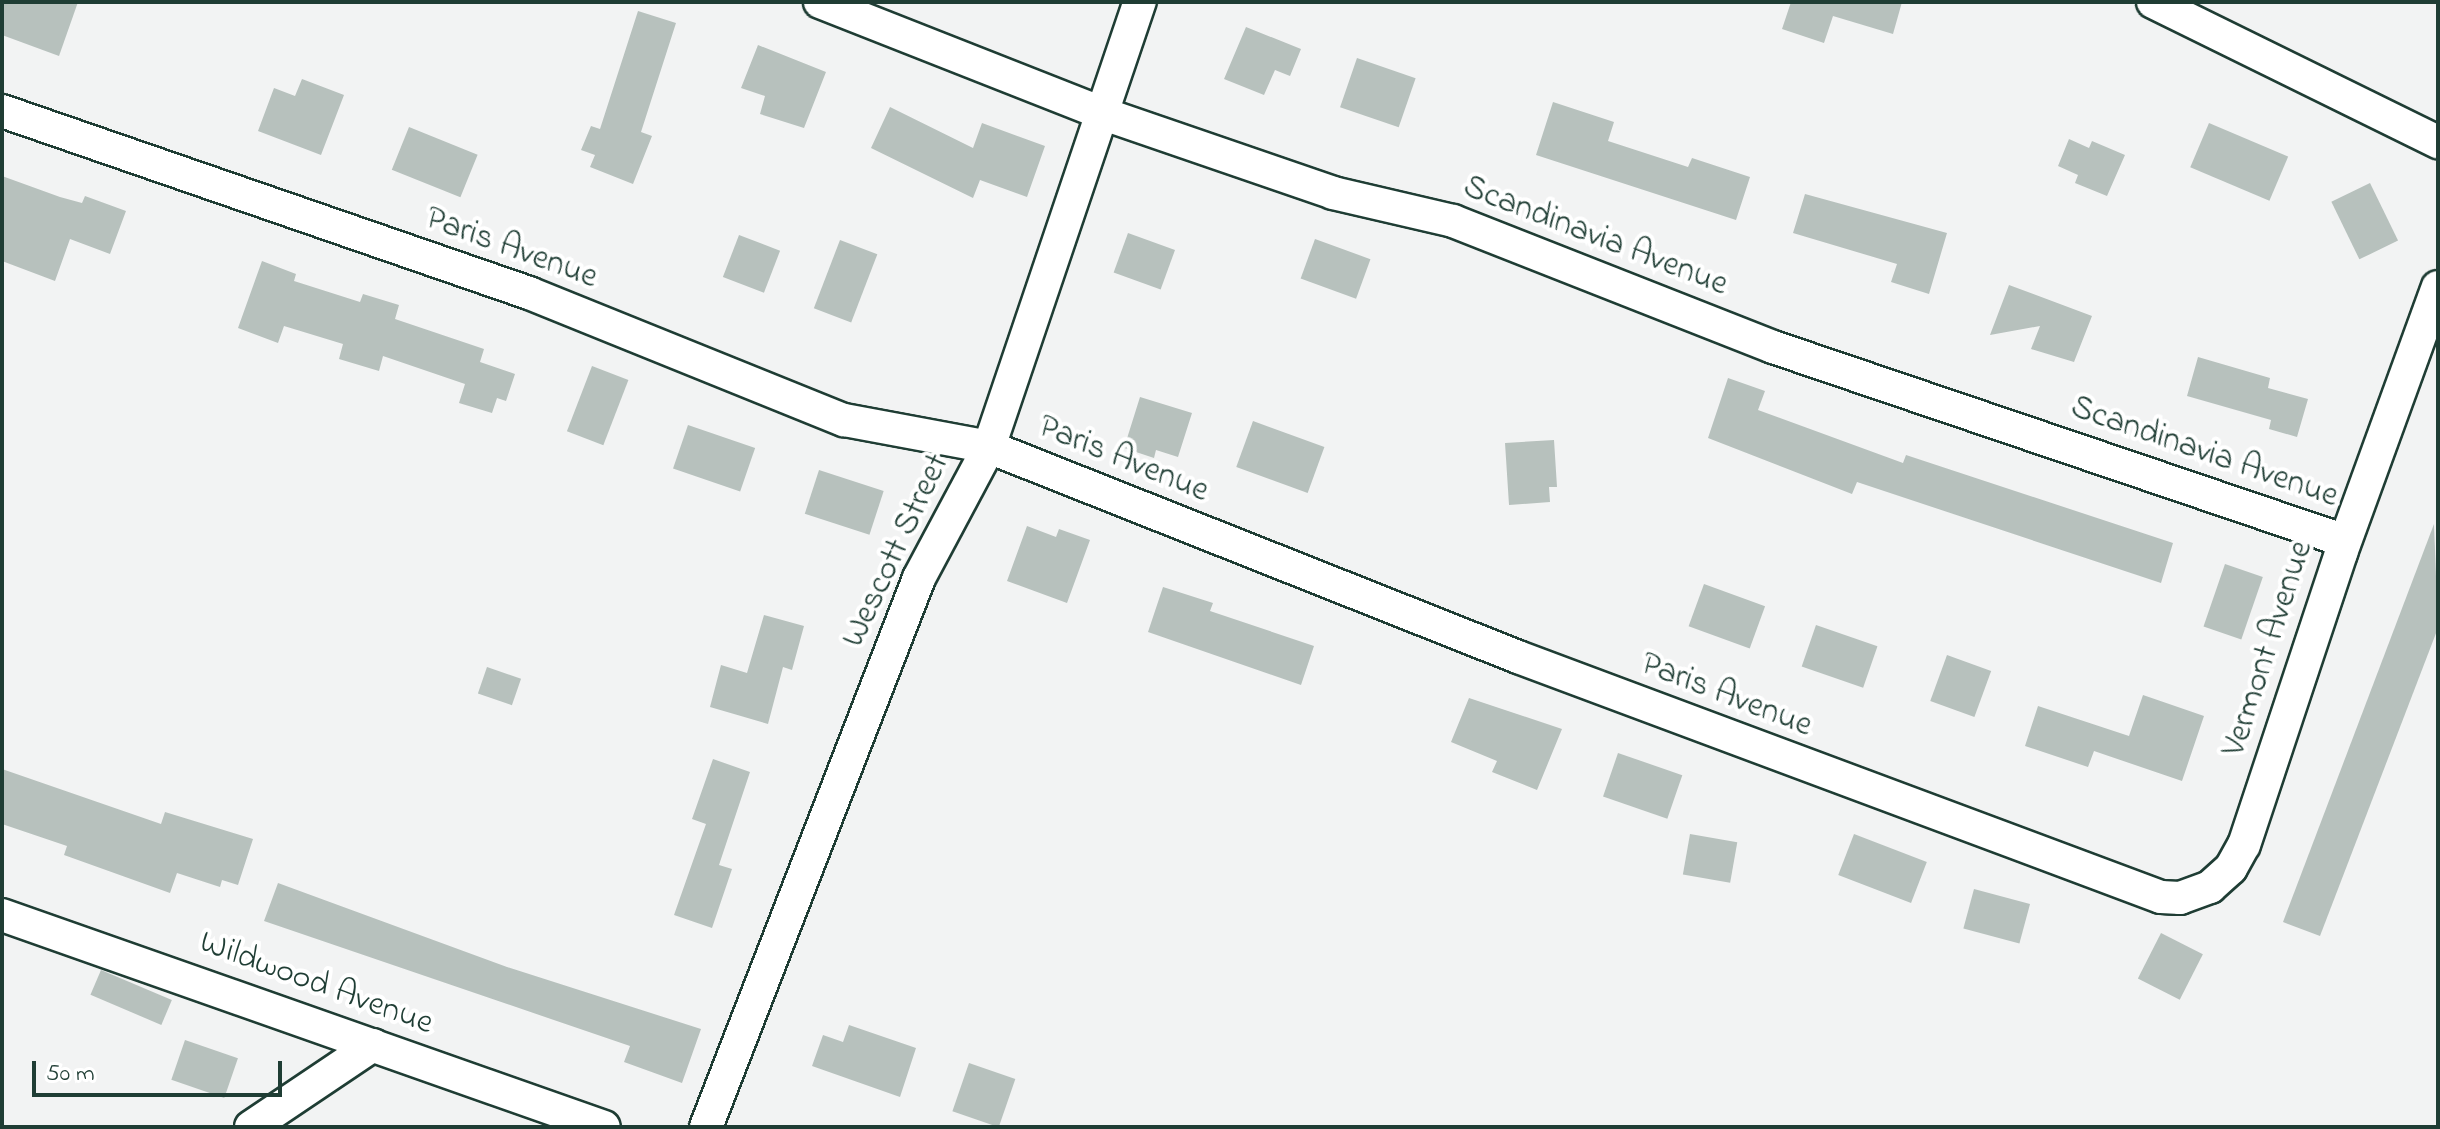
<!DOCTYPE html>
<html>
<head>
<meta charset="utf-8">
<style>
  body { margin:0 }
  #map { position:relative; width:2440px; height:1129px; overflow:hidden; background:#f2f3f3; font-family:"Indie Flower",sans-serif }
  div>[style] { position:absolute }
  .building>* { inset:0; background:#b7c1bd; transform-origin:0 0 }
  .roads { filter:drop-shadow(2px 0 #1f3d34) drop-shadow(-2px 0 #1f3d34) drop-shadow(0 2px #1f3d34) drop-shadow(0 -2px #1f3d34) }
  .minor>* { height:32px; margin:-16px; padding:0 16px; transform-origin:16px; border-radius:16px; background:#fff }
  span { translate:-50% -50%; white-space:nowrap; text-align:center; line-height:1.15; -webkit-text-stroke:8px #fff; paint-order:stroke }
  .street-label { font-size:34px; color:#1f3d34 }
  .frame { position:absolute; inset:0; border:4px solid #1f3d34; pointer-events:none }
  .scale { position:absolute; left:32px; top:1061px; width:250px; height:36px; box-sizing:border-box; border:4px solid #1f3d34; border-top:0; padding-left:10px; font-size:24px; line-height:28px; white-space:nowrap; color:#1f3d34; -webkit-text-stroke:6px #fff; paint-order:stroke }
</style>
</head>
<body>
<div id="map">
  <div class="building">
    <i style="clip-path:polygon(2px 2px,78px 2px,59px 56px,2px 35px)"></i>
    <i style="clip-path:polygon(1791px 2px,1902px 2px,1893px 34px,1833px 16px,1824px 43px,1782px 29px)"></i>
    <i style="clip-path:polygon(638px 11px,676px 23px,641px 132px,652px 136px,633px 184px,590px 167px,595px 155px,581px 150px,591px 126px,600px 129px)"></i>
    <i style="clip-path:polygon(1246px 27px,1301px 49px,1290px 76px,1275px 70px,1264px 95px,1224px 79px)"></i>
    <i style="clip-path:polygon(758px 45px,826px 72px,804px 128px,760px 114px,765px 96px,741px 88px)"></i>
    <i style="left:1357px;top:58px;width:62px;height:52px;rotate:19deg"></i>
    <i style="clip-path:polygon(302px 79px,344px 95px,321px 155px,258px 131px,274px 88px,295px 96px)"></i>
    <i style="clip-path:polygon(1553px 102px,1614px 122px,1608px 141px,1688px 167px,1692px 158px,1750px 177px,1736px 220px,1536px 155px)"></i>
    <i style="clip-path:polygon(890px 107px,973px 148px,982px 123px,1045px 146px,1027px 197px,980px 180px,973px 198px,871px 148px)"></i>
    <i style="left:2209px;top:123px;width:86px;height:48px;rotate:23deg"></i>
    <i style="left:409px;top:127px;width:74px;height:46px;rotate:22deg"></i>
    <i style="clip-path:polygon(2069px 139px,2089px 148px,2092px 141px,2125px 155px,2107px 196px,2075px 183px,2078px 175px,2058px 166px)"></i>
    <i style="clip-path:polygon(2px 176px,60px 197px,82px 203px,85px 196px,126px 211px,110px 254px,70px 239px,55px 281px,2px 261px)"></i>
    <i style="left:2370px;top:183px;width:64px;height:43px;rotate:64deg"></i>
    <i style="clip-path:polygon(1805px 194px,1947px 233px,1929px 294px,1891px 282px,1897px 264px,1793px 233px)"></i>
    <i style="left:1128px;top:233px;width:50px;height:42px;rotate:20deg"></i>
    <i style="left:739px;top:235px;width:44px;height:45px;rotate:21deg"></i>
    <i style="left:1315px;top:239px;width:59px;height:42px;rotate:20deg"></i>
    <i style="left:840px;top:240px;width:40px;height:73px;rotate:21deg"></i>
    <i style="clip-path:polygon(262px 261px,296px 274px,294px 281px,360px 302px,363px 294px,399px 305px,395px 319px,484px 349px,480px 362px,515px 374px,506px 401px,497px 398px,492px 413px,459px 403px,465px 384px,383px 356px,379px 371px,339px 359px,343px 344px,284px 326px,278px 343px,238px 328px)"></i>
    <i style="clip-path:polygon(2009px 285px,2092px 316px,2074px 362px,2031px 349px,2040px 326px,1990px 335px)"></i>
    <i style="clip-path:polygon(2198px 357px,2270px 378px,2268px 388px,2308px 399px,2297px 437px,2269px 429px,2271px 420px,2187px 396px)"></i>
    <i style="left:592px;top:366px;width:39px;height:70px;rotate:21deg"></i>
    <i style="clip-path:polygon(1728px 378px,1765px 391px,1758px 410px,1903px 463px,1906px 455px,2173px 543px,2161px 583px,1857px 482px,1852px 494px,1708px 438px)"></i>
    <i style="clip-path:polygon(1140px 397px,1192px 413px,1178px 457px,1156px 450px,1154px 458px,1124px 448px)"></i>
    <i style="left:1253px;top:421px;width:76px;height:49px;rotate:20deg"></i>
    <i style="left:688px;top:425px;width:71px;height:46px;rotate:19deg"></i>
    <i style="clip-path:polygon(1554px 440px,1557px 487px,1549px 487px,1550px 502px,1509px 505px,1505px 443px)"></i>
    <i style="left:819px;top:470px;width:68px;height:46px;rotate:18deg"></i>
    <i style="clip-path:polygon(2434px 524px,2438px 628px,2320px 936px,2283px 922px)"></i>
    <i style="clip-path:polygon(1027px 526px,1056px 537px,1059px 529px,1090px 540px,1067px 603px,1007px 581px)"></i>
    <i style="left:2225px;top:564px;width:40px;height:66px;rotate:19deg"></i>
    <i style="left:1704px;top:584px;width:65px;height:45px;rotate:20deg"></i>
    <i style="clip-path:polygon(1163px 587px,1213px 603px,1210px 611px,1314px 646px,1301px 685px,1148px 632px)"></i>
    <i style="clip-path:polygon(764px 615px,804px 626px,792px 670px,783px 667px,768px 724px,710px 707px,721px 665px,747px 673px)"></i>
    <i style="left:1816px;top:625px;width:65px;height:44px;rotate:19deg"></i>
    <i style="left:1947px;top:655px;width:47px;height:49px;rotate:20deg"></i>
    <i style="left:487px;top:667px;width:36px;height:28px;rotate:19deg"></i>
    <i style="clip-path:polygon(2143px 695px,2204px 716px,2182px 781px,2094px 751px,2088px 767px,2025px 746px,2038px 706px,2129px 736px)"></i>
    <i style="clip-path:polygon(1469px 698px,1562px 729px,1537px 790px,1492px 772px,1497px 761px,1451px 742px)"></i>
    <i style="left:1618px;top:753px;width:68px;height:46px;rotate:19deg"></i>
    <i style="clip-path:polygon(713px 759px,750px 772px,719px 865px,732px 869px,712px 928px,674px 915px,706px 824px,692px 819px)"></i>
    <i style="clip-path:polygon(2px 769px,161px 824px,165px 812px,253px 839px,238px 885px,222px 880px,220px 887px,177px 873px,170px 893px,64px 855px,67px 846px,2px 824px)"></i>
    <i style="left:1690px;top:834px;width:48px;height:41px;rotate:10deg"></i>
    <i style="left:1854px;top:834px;width:78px;height:44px;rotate:21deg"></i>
    <i style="clip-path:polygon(278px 883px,507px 967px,701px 1029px,682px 1083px,624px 1062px,630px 1046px,264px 921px)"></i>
    <i style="left:1974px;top:889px;width:58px;height:41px;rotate:15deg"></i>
    <i style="left:2161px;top:933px;width:47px;height:51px;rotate:27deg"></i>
    <i style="left:101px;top:970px;width:77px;height:27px;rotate:23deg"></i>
    <i style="clip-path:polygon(849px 1025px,916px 1048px,900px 1097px,812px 1066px,823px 1035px,843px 1042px)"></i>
    <i style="left:185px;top:1040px;width:56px;height:42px;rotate:19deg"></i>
    <i style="left:969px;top:1063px;width:49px;height:51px;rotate:19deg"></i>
  </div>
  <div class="roads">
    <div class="minor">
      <i style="left:820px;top:2px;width:305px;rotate:21.5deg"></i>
      <i style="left:1104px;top:114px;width:242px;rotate:19deg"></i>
      <i style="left:1333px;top:193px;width:123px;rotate:13.1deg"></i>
      <i style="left:1453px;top:221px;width:344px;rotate:21.5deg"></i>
      <i style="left:1773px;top:347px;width:604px;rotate:18.73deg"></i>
      <i style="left:2153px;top:2px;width:318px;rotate:26.2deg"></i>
      <i style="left:2px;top:111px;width:558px;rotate:19.05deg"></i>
      <i style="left:529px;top:293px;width:340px;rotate:22deg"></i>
      <i style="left:844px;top:420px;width:147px;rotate:10.5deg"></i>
      <i style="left:989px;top:447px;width:569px;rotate:21.65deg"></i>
      <i style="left:1518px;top:657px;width:686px;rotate:20.47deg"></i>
      <i style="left:2161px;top:897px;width:19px;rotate:3deg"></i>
      <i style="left:2180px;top:898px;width:32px;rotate:-20deg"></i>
      <i style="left:2210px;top:887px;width:28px;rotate:-42deg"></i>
      <i style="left:2231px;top:868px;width:26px;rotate:-61deg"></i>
      <i style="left:2244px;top:845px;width:308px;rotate:-71.6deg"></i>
      <i style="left:2341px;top:553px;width:283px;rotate:-70deg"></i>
      <i style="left:2px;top:915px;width:638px;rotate:19.4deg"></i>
      <i style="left:251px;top:1127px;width:147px;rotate:-33.9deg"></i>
      <i style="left:706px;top:1127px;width:589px;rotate:-68.79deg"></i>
      <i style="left:919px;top:578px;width:149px;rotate:-61.9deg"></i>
      <i style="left:989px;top:447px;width:470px;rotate:-71.3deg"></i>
    </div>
  </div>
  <div class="street-label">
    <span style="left:1595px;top:237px;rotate:21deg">Scandinavia Avenue</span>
    <span style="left:511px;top:249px;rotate:20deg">Paris Avenue</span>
    <span style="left:2204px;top:453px;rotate:19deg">Scandinavia Avenue</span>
    <span style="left:1123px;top:460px;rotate:22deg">Paris Avenue</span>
    <span style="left:897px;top:551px;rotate:-65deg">Wescott Street</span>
    <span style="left:2269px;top:649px;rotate:-72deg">Vermont Avenue</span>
    <span style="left:1726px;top:696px;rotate:21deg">Paris Avenue</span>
    <span style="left:316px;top:984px;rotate:20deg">Wildwood Avenue</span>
  </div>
  <div class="frame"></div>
  <div class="scale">50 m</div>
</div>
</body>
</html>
